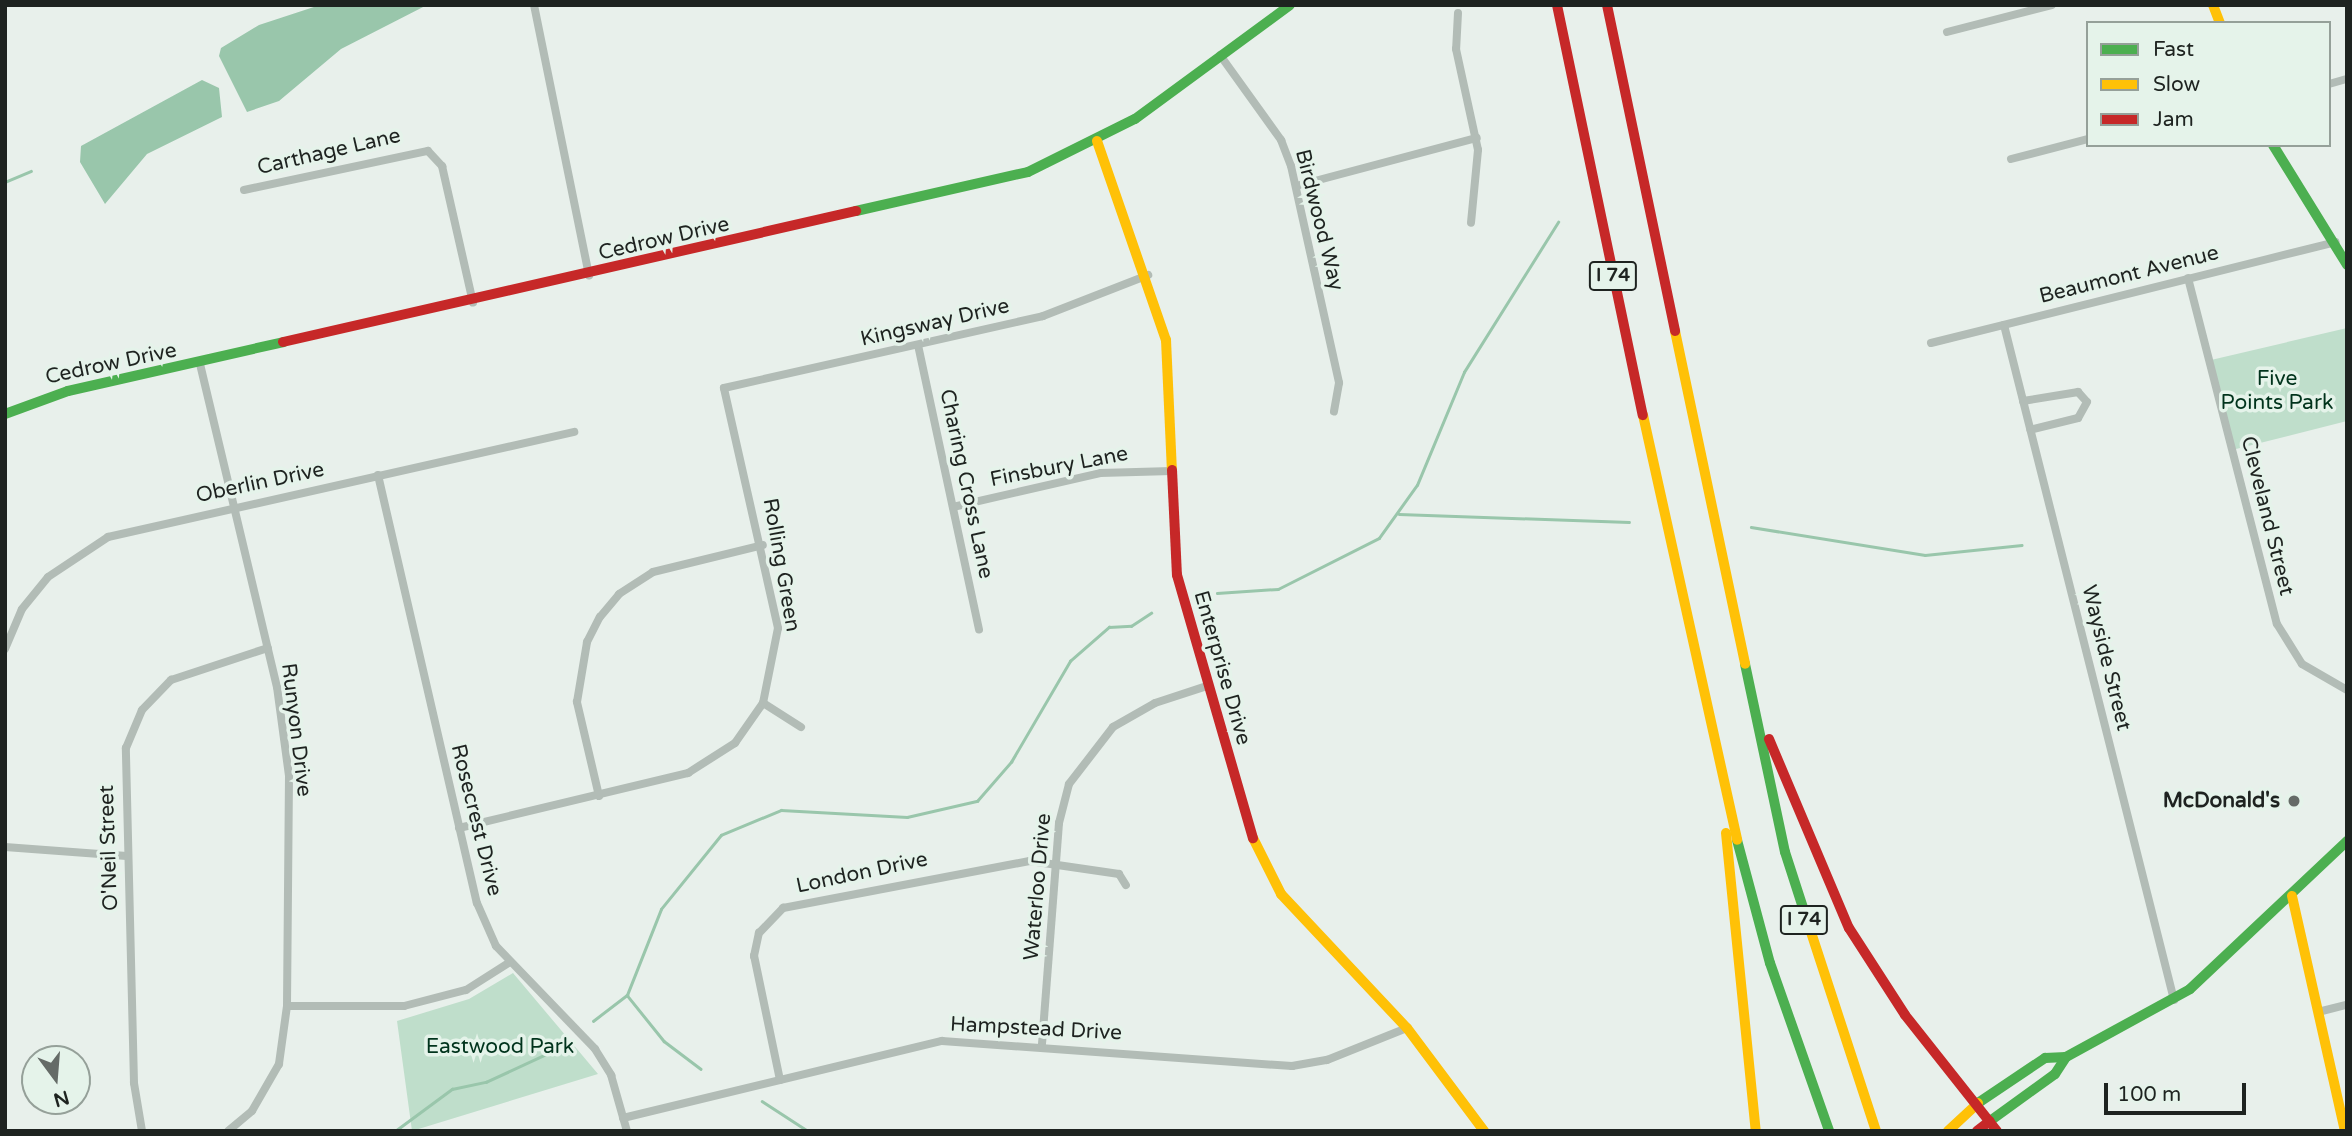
<!DOCTYPE html>
<html>
<head>
<meta charset="utf-8">
<style>
  body { margin:0 }
  #map { position:relative; width:2352px; height:1136px; overflow:hidden; background:#e8f0eb; font-family:"Varela Round",sans-serif }
  div>[style] { position:absolute }
  .green>* { inset:0; background:#bfdecb }
  .water>* { inset:0; background:#99c6ab }
  .stream>* { height:2.5px; margin:-1.25px; padding:0 1.25px; transform-origin:1.25px; border-radius:1.25px; background:#99c6ab }
  .street>* { height:8px; margin:-4px; padding:0 4px; transform-origin:4px; border-radius:4px; background:#b2bcb6 }
  .fast>* { height:10px; margin:-5px; padding:0 5px; transform-origin:5px; border-radius:5px; background:#4caf50 }
  .slow>* { height:10px; margin:-5px; padding:0 5px; transform-origin:5px; border-radius:5px; background:#ffc107 }
  .jam>* { height:10px; margin:-5px; padding:0 5px; transform-origin:5px; border-radius:5px; background:#c62828 }
  .dots>* { width:19px; height:19px; translate:-50% -50%; box-sizing:border-box; border:4px solid #e5f3ea; border-radius:50% }
  span { translate:-50% -50%; white-space:nowrap; text-align:center; line-height:1.15; -webkit-text-stroke:7px #e5f3ea; paint-order:stroke }
  .shield-label span { padding:2px 5px; background:#e5f3ea; border:2px solid; border-radius:5px; -webkit-text-stroke-width:0 }
  .shield-label { font-size:19px; color:#1e2320; font-weight:700 }
  .street-label { font-size:21px; color:#1e2320 }
  .park-label { font-size:21px; color:#00331c }
  .poi-label { font-size:21px; color:#1e2320; font-weight:700 }
  .right { translate:-100% -50%; text-align:right }
  .frame { position:absolute; inset:0; border:7px solid #1e2320; pointer-events:none }
  .legend { position:absolute; left:2086px; top:21px; width:245px; height:126px; box-sizing:border-box; background:#e5f3ea; border:2px solid #95a099; margin:0; padding:9px 12px; list-style:none; font-size:21px; color:#1e2320 }
  .legend li { display:flex; align-items:center; gap:14px; height:35px }
  .legend b { width:35px; border:2px solid #95a099 }
  .north { position:absolute; left:21px; top:1045px; width:70px; height:70px; box-sizing:border-box; background:#e5f3ea; border:2px solid #95a099; border-radius:50%; rotate:164deg; font-size:19px; font-weight:700; line-height:28px; text-align:center; color:#1e2320 }
  .north::after { content:''; display:block; margin:auto; width:24px; height:32px; background:#656b67; clip-path:polygon(50% 0,100% 100%,50% 72%,0 100%) }
  .scale { position:absolute; left:2104px; top:1083px; width:142px; height:32px; box-sizing:border-box; border:4px solid #1e2320; border-top:0; padding-left:9px; font-size:21px; line-height:24px; white-space:nowrap; color:#1e2320; -webkit-text-stroke:5px #e5f3ea; paint-order:stroke }
</style>
</head>
<body>
<div id="map">
  <div class="green">
    <i style="clip-path:polygon(2347px 328px,2347px 421px,2232px 450px,2211px 360px)"></i>
    <i style="clip-path:polygon(513px 973px,598px 1074px,412px 1131px,397px 1021px,469px 999px)"></i>
  </div>
  <div class="water">
    <i style="clip-path:polygon(320px 5px,427px 5px,341px 49px,279px 101px,247px 112px,219px 56px,221px 48px,259px 25px)"></i>
    <i style="clip-path:polygon(202px 80px,219px 88px,222px 117px,147px 154px,105px 204px,80px 162px,81px 146px)"></i>
  </div>
  <div class="stream">
    <i style="left:5px;top:182px;width:28px;rotate:-23deg"></i>
    <i style="left:1399px;top:514px;width:230px;rotate:2deg"></i>
    <i style="left:1751px;top:527px;width:176px;rotate:9.1deg"></i>
    <i style="left:1925px;top:555px;width:97px;rotate:-5.9deg"></i>
    <i style="left:1217px;top:593px;width:61px;rotate:-3.8deg"></i>
    <i style="left:1278px;top:589px;width:113px;rotate:-26.8deg"></i>
    <i style="left:1379px;top:538px;width:65px;rotate:-54.4deg"></i>
    <i style="left:1417px;top:485px;width:122px;rotate:-67.4deg"></i>
    <i style="left:1464px;top:372px;width:177px;rotate:-57.9deg"></i>
    <i style="left:627px;top:995px;width:59px;rotate:51.2deg"></i>
    <i style="left:664px;top:1041px;width:46px;rotate:37.1deg"></i>
    <i style="left:593px;top:1021px;width:43px;rotate:-37.4deg"></i>
    <i style="left:627px;top:995px;width:92px;rotate:-68.4deg"></i>
    <i style="left:661px;top:909px;width:95px;rotate:-51deg"></i>
    <i style="left:721px;top:835px;width:65px;rotate:-22.6deg"></i>
    <i style="left:781px;top:810px;width:126px;rotate:3.2deg"></i>
    <i style="left:907px;top:817px;width:72px;rotate:-12.9deg"></i>
    <i style="left:977px;top:801px;width:52px;rotate:-48.9deg"></i>
    <i style="left:1011px;top:762px;width:117px;rotate:-59.7deg"></i>
    <i style="left:1070px;top:661px;width:52px;rotate:-41.1deg"></i>
    <i style="left:1109px;top:627px;width:22px;rotate:-3deg"></i>
    <i style="left:1131px;top:626px;width:24px;rotate:-33deg"></i>
    <i style="left:762px;top:1101px;width:55px;rotate:33.1deg"></i>
    <i style="left:395px;top:1131px;width:71px;rotate:-36.4deg"></i>
    <i style="left:452px;top:1089px;width:35px;rotate:-12deg"></i>
    <i style="left:486px;top:1082px;width:93px;rotate:-24.9deg"></i>
  </div>
  <div class="street">
    <i style="left:534px;top:5px;width:276px;rotate:78.5deg"></i>
    <i style="left:1458px;top:13px;width:36px;rotate:93deg"></i>
    <i style="left:1456px;top:49px;width:103px;rotate:77.7deg"></i>
    <i style="left:1478px;top:150px;width:73px;rotate:95.5deg"></i>
    <i style="left:1947px;top:32px;width:108px;rotate:-14.4deg"></i>
    <i style="left:1220px;top:55px;width:105px;rotate:54.3deg"></i>
    <i style="left:1281px;top:140px;width:28px;rotate:69deg"></i>
    <i style="left:1291px;top:166px;width:222px;rotate:77.5deg"></i>
    <i style="left:1339px;top:383px;width:29px;rotate:100deg"></i>
    <i style="left:2329px;top:84px;width:19px;rotate:-16deg"></i>
    <i style="left:2011px;top:159px;width:80px;rotate:-14.6deg"></i>
    <i style="left:1296px;top:186px;width:187px;rotate:-14.9deg"></i>
    <i style="left:244px;top:190px;width:188px;rotate:-12deg"></i>
    <i style="left:428px;top:151px;width:21px;rotate:47deg"></i>
    <i style="left:442px;top:166px;width:140px;rotate:77.2deg"></i>
    <i style="left:2188px;top:278px;width:357px;rotate:75.6deg"></i>
    <i style="left:2277px;top:624px;width:47px;rotate:58deg"></i>
    <i style="left:2302px;top:664px;width:52px;rotate:30deg"></i>
    <i style="left:2004px;top:325px;width:696px;rotate:75.86deg"></i>
    <i style="left:1931px;top:343px;width:417px;rotate:-14deg"></i>
    <i style="left:918px;top:345px;width:291px;rotate:77.9deg"></i>
    <i style="left:200px;top:364px;width:332px;rotate:76.6deg"></i>
    <i style="left:277px;top:687px;width:90px;rotate:82.3deg"></i>
    <i style="left:289px;top:776px;width:230px;rotate:90.5deg"></i>
    <i style="left:287px;top:1006px;width:59px;rotate:97.9deg"></i>
    <i style="left:279px;top:1064px;width:54px;rotate:119.9deg"></i>
    <i style="left:252px;top:1111px;width:31px;rotate:140deg"></i>
    <i style="left:2023px;top:401px;width:56px;rotate:-9.3deg"></i>
    <i style="left:2078px;top:392px;width:13px;rotate:48deg"></i>
    <i style="left:2087px;top:402px;width:18px;rotate:119deg"></i>
    <i style="left:2078px;top:418px;width:49px;rotate:166deg"></i>
    <i style="left:378px;top:475px;width:439px;rotate:77deg"></i>
    <i style="left:477px;top:903px;width:47px;rotate:66.2deg"></i>
    <i style="left:496px;top:946px;width:143px;rotate:46.1deg"></i>
    <i style="left:595px;top:1049px;width:31px;rotate:58deg"></i>
    <i style="left:611px;top:1075px;width:58px;rotate:74.1deg"></i>
    <i style="left:953px;top:507px;width:151px;rotate:-13deg"></i>
    <i style="left:1100px;top:473px;width:72px;rotate:-1.6deg"></i>
    <i style="left:5px;top:649px;width:43px;rotate:-67deg"></i>
    <i style="left:22px;top:609px;width:41px;rotate:-50.9deg"></i>
    <i style="left:48px;top:577px;width:72px;rotate:-33.7deg"></i>
    <i style="left:108px;top:537px;width:478px;rotate:-12.7deg"></i>
    <i style="left:763px;top:703px;width:45px;rotate:32.3deg"></i>
    <i style="left:599px;top:796px;width:97px;rotate:-103.2deg"></i>
    <i style="left:577px;top:702px;width:61px;rotate:-80.5deg"></i>
    <i style="left:587px;top:642px;width:28px;rotate:-63deg"></i>
    <i style="left:600px;top:617px;width:30px;rotate:-50deg"></i>
    <i style="left:619px;top:594px;width:40px;rotate:-32.9deg"></i>
    <i style="left:653px;top:572px;width:113px;rotate:-13.8deg"></i>
    <i style="left:459px;top:828px;width:236px;rotate:-13.5deg"></i>
    <i style="left:688px;top:773px;width:56px;rotate:-32.6deg"></i>
    <i style="left:735px;top:743px;width:49px;rotate:-55deg"></i>
    <i style="left:763px;top:703px;width:76px;rotate:-78.7deg"></i>
    <i style="left:778px;top:628px;width:246px;rotate:-102.7deg"></i>
    <i style="left:724px;top:388px;width:327px;rotate:-12.7deg"></i>
    <i style="left:1043px;top:316px;width:113px;rotate:-21.3deg"></i>
    <i style="left:5px;top:847px;width:122px;rotate:4.2deg"></i>
    <i style="left:287px;top:1006px;width:117px"></i>
    <i style="left:404px;top:1006px;width:64px;rotate:-14.5deg"></i>
    <i style="left:466px;top:990px;width:52px;rotate:-32.5deg"></i>
    <i style="left:2318px;top:1012px;width:30px;rotate:-14deg"></i>
    <i style="left:1042px;top:1044px;width:222px;rotate:-85.6deg"></i>
    <i style="left:1059px;top:823px;width:40px;rotate:-75.6deg"></i>
    <i style="left:1069px;top:784px;width:72px;rotate:-52.3deg"></i>
    <i style="left:1113px;top:727px;width:48px;rotate:-29.7deg"></i>
    <i style="left:1155px;top:703px;width:55px;rotate:-18.1deg"></i>
    <i style="left:780px;top:1080px;width:127px;rotate:-101.8deg"></i>
    <i style="left:754px;top:956px;width:24px;rotate:-78deg"></i>
    <i style="left:759px;top:933px;width:35px;rotate:-46deg"></i>
    <i style="left:783px;top:908px;width:251px;rotate:-10.8deg"></i>
    <i style="left:1030px;top:861px;width:90px;rotate:8.3deg"></i>
    <i style="left:1119px;top:874px;width:13px;rotate:58deg"></i>
    <i style="left:623px;top:1118px;width:328px;rotate:-13.6deg"></i>
    <i style="left:942px;top:1041px;width:351px;rotate:4.1deg"></i>
    <i style="left:1292px;top:1066px;width:36px;rotate:-10deg"></i>
    <i style="left:1327px;top:1060px;width:86px;rotate:-21.8deg"></i>
    <i style="left:142px;top:1131px;width:49px;rotate:-99.5deg"></i>
    <i style="left:134px;top:1083px;width:335px;rotate:-91.4deg"></i>
    <i style="left:126px;top:748px;width:41px;rotate:-67.2deg"></i>
    <i style="left:142px;top:710px;width:42px;rotate:-46deg"></i>
    <i style="left:171px;top:680px;width:102px;rotate:-18.3deg"></i>
  </div>
  <div class="fast">
    <i style="left:2273px;top:145px;width:141px;rotate:58.3deg"></i>
    <i style="left:856px;top:211px;width:176px;rotate:-12.8deg"></i>
    <i style="left:1028px;top:172px;width:119px;rotate:-26.4deg"></i>
    <i style="left:1135px;top:119px;width:192px;rotate:-36.3deg"></i>
    <i style="left:5px;top:414px;width:67px;rotate:-20.1deg"></i>
    <i style="left:68px;top:391px;width:221px;rotate:-12.8deg"></i>
    <i style="left:1745px;top:664px;width:192px;rotate:78deg"></i>
    <i style="left:1785px;top:852px;width:75px;rotate:72.1deg"></i>
    <i style="left:1737px;top:840px;width:127px;rotate:75deg"></i>
    <i style="left:1770px;top:963px;width:178px;rotate:70.6deg"></i>
    <i style="left:1978px;top:1103px;width:81px;rotate:-33.9deg"></i>
    <i style="left:2045px;top:1058px;width:21px;rotate:-3deg"></i>
    <i style="left:2066px;top:1057px;width:141px;rotate:-28.7deg"></i>
    <i style="left:2190px;top:989px;width:216px;rotate:-43.3deg"></i>
    <i style="left:1990px;top:1121px;width:80px;rotate:-35.9deg"></i>
    <i style="left:2055px;top:1074px;width:20px;rotate:-57deg"></i>
  </div>
  <div class="slow">
    <i style="left:2213px;top:5px;width:19px;rotate:69deg"></i>
    <i style="left:1097px;top:141px;width:211px;rotate:70.9deg"></i>
    <i style="left:1166px;top:340px;width:130px;rotate:87.4deg"></i>
    <i style="left:1675px;top:331px;width:340px;rotate:78.1deg"></i>
    <i style="left:1643px;top:415px;width:435px;rotate:77.5deg"></i>
    <i style="left:1726px;top:833px;width:300px;rotate:84.3deg"></i>
    <i style="left:1253px;top:838px;width:63px;rotate:63.4deg"></i>
    <i style="left:1281px;top:894px;width:184px;rotate:46.8deg"></i>
    <i style="left:1407px;top:1028px;width:129px;rotate:53.2deg"></i>
    <i style="left:2292px;top:896px;width:241px;rotate:77.3deg"></i>
    <i style="left:1808px;top:923px;width:219px;rotate:71.9deg"></i>
    <i style="left:1948px;top:1131px;width:41px;rotate:-43deg"></i>
  </div>
  <div class="jam">
    <i style="left:1557px;top:5px;width:419px;rotate:78.2deg"></i>
    <i style="left:1607px;top:5px;width:333px;rotate:78.2deg"></i>
    <i style="left:283px;top:342px;width:588px;rotate:-12.88deg"></i>
    <i style="left:1172px;top:470px;width:105px;rotate:87.3deg"></i>
    <i style="left:1177px;top:575px;width:274px;rotate:73.9deg"></i>
    <i style="left:1769px;top:739px;width:205px;rotate:67.1deg"></i>
    <i style="left:1849px;top:928px;width:103px;rotate:57.2deg"></i>
    <i style="left:1905px;top:1015px;width:148px;rotate:51.6deg"></i>
    <i style="left:1977px;top:1131px;width:16px;rotate:-38deg"></i>
  </div>
  <div class="dots">
    <i style="left:2294px;top:801px;background:#656b67"></i>
  </div>
  <div class="shield-label">
    <span style="left:1613px;top:276px">I 74</span>
    <span style="left:1804px;top:920px">I 74</span>
  </div>
  <div class="street-label">
    <span style="left:329px;top:152px;rotate:-13deg">Carthage Lane</span>
    <span style="left:1319px;top:220px;rotate:76deg">Birdwood Way</span>
    <span style="left:664px;top:239px;rotate:-13deg">Cedrow Drive</span>
    <span style="left:2129px;top:275px;rotate:-14deg">Beaumont Avenue</span>
    <span style="left:935px;top:323px;rotate:-13deg">Kingsway Drive</span>
    <span style="left:111px;top:364px;rotate:-12deg">Cedrow Drive</span>
    <span style="left:1059px;top:467px;rotate:-11deg">Finsbury Lane</span>
    <span style="left:260px;top:483px;rotate:-12deg">Oberlin Drive</span>
    <span style="left:966px;top:484px;rotate:78deg">Charing Cross Lane</span>
    <span style="left:2267px;top:516px;rotate:76deg">Cleveland Street</span>
    <span style="left:781px;top:565px;rotate:80deg">Rolling Green</span>
    <span style="left:2106px;top:658px;rotate:76deg">Wayside Street</span>
    <span style="left:1222px;top:668px;rotate:74deg">Enterprise Drive</span>
    <span style="left:296px;top:730px;rotate:83deg">Runyon Drive</span>
    <span style="left:476px;top:820px;rotate:76deg">Rosecrest Drive</span>
    <span style="left:109px;top:848px;rotate:-92deg">O'Neil Street</span>
    <span style="left:862px;top:873px;rotate:-12deg">London Drive</span>
    <span style="left:1038px;top:887px;rotate:-85deg">Waterloo Drive</span>
    <span style="left:1036px;top:1029px;rotate:3deg">Hampstead Drive</span>
  </div>
  <div class="park-label">
    <span style="left:2277px;top:391px">Five<br>Points Park</span>
    <span style="left:500px;top:1047px">Eastwood Park</span>
  </div>
  <div class="poi-label">
    <span class="right" style="left:2280px;top:801px">McDonald's</span>
  </div>
  <div class="frame"></div>
  <ul class="legend">
  <li><b style="height:9px;background:#4caf50"></b>Fast</li>
  <li><b style="height:9px;background:#ffc107"></b>Slow</li>
  <li><b style="height:9px;background:#c62828"></b>Jam</li>
  </ul>
  <div class="north">N</div>
  <div class="scale">100 m</div>
</div>
</body>
</html>
